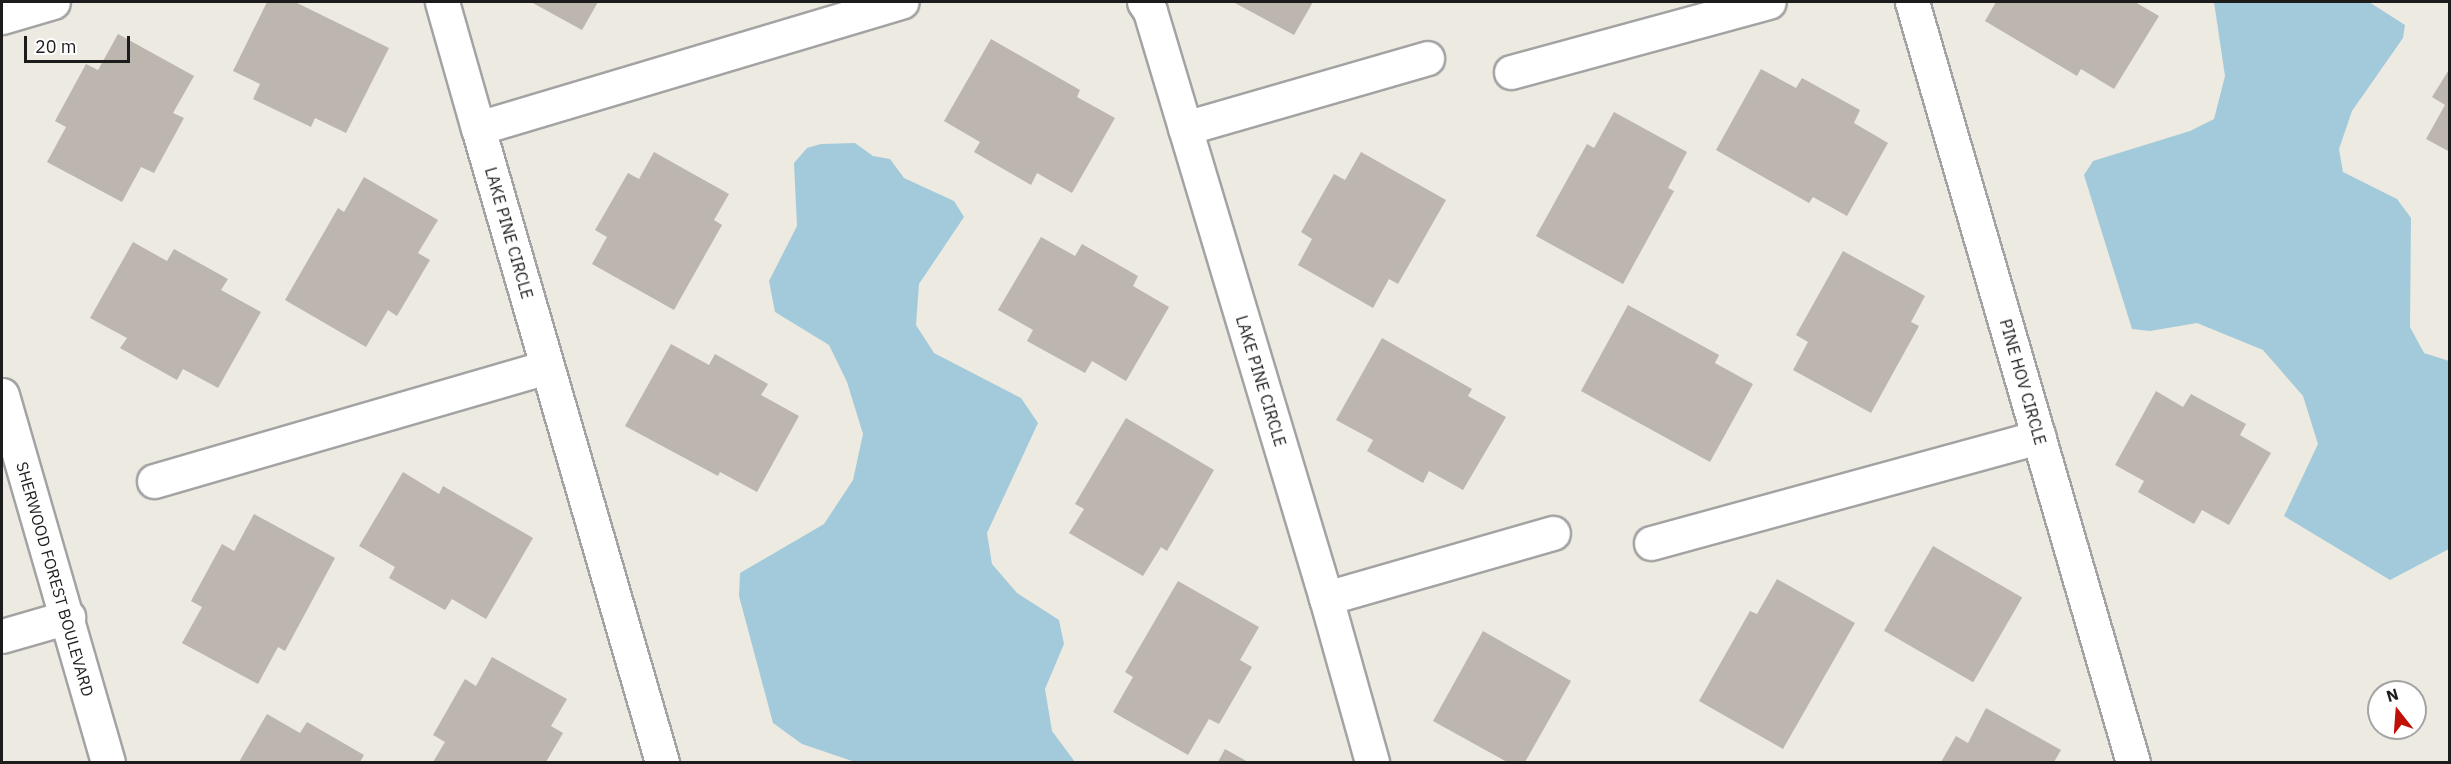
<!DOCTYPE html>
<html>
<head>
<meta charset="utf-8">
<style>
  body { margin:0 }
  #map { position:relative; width:2451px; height:764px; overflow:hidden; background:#edeae1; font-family:"IBM Plex Sans",sans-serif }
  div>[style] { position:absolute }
  .water>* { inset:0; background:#a3cada }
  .building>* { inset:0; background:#bdb6ae; transform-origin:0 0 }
  .roads { filter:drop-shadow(2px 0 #a3a3a3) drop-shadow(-2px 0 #a3a3a3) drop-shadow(0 2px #a3a3a3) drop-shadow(0 -2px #a3a3a3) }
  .minor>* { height:33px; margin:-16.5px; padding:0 16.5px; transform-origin:16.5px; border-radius:16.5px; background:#fff }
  span { translate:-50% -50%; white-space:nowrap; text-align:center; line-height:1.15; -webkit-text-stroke:4.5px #fff; paint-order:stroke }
  .street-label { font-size:16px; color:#1c1c1c }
  .frame { position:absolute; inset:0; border:3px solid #1c1c1c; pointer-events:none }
  .north { position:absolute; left:2367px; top:680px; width:60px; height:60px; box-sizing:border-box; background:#fff; border:2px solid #a4a4a4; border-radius:50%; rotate:343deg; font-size:16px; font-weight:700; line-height:24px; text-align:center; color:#1c1c1c }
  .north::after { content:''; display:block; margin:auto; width:21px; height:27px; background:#c01107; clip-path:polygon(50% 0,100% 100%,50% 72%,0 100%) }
  .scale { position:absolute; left:24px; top:36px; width:106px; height:27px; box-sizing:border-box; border:3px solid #1c1c1c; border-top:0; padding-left:8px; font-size:18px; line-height:21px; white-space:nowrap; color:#1c1c1c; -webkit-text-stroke:4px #fff; paint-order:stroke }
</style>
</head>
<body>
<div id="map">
  <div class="water">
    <i style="clip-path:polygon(2214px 2px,2369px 2px,2405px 25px,2403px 38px,2352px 111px,2339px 149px,2343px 172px,2397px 199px,2411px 218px,2410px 327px,2424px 353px,2449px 361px,2449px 549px,2390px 580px,2284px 516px,2318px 444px,2303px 396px,2263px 350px,2197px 323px,2150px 331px,2132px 329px,2084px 175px,2093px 161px,2190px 131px,2214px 119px,2225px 76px)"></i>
    <i style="clip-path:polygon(855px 143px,873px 156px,890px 159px,904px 178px,954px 201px,964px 217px,919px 284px,916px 325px,934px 353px,1021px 398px,1038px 423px,987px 533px,992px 564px,1017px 593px,1059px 620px,1064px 644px,1045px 689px,1052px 731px,1075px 762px,855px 762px,802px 744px,773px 723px,739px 596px,740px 573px,824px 524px,853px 480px,863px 434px,847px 382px,829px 345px,775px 312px,769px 281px,797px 226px,794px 163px,807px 148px,821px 144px)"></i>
  </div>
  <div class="building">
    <i style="clip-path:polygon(267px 2px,295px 2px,389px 48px,346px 133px,315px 118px,311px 127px,253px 99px,260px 84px,233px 71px)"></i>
    <i style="clip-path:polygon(531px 2px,598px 2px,582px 30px)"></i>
    <i style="clip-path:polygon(1233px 2px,1313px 2px,1294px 35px)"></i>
    <i style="clip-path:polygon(1996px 2px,2135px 2px,2159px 16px,2114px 89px,2081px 69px,2077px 76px,1985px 21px)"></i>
    <i style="clip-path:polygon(118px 34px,194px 76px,173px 113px,184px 118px,154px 173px,141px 167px,122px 202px,47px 162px,66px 127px,55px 121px,86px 64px,98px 70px)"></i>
    <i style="clip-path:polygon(991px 39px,1080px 90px,1077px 97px,1115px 118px,1072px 193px,1037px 173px,1031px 185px,974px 152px,980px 142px,944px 121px)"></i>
    <i style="clip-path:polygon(2450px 68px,2450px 152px,2426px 139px,2445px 105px,2432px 97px)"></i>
    <i style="clip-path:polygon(1761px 69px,1796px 88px,1802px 78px,1860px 110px,1854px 123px,1888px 143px,1847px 216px,1813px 197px,1809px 203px,1716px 150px)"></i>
    <i style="clip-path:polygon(1614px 112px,1687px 152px,1668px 188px,1674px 191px,1623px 284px,1536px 236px,1587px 144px,1594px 148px)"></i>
    <i style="clip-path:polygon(654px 152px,729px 194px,714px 220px,722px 225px,674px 310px,592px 264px,607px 237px,595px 230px,628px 173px,639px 179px)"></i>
    <i style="clip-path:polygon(1361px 152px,1446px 200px,1398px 284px,1389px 279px,1373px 308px,1298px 265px,1312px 239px,1301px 232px,1334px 174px,1345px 180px)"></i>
    <i style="clip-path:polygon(364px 177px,438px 220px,418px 253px,430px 260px,397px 316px,388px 310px,366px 347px,285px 300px,338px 208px,344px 212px)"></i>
    <i style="clip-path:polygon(1041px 237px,1075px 256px,1082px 244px,1138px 276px,1133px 286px,1169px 307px,1126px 381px,1092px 361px,1085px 373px,1027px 341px,1033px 330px,998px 310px)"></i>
    <i style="clip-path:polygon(133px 242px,167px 261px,174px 249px,228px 279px,221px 290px,261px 312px,218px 388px,183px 369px,177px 380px,120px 348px,127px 338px,90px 318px)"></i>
    <i style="clip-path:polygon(1843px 251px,1925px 296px,1911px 322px,1919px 326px,1871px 413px,1793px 370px,1808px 342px,1796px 335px)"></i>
    <i style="clip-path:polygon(1628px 305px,1719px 355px,1715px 363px,1753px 384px,1710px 462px,1581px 391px)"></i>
    <i style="clip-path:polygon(1382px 338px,1472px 389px,1468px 396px,1506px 417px,1463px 490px,1429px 471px,1423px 483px,1367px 451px,1373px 440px,1336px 420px)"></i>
    <i style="clip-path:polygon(671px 344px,709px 365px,715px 354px,768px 384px,761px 395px,799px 416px,757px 492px,720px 472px,718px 476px,625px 426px)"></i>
    <i style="clip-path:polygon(2156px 391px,2183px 407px,2191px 394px,2246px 424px,2240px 435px,2271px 453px,2229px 525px,2202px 510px,2194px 524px,2138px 492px,2144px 481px,2115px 465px)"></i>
    <i style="clip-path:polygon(1126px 418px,1214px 470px,1167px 551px,1161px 547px,1143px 576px,1069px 533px,1084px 509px,1075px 504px)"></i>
    <i style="clip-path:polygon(403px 472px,439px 494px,443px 486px,533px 538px,486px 619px,452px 599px,445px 610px,389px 578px,395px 567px,359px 546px)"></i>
    <i style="clip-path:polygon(254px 514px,335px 558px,285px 651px,278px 647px,258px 684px,182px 643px,202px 607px,191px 601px,222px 544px,234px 551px)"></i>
    <i style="left:1933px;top:546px;width:103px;height:98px;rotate:30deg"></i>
    <i style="clip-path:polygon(1777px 579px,1855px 623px,1783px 749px,1699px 701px,1750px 611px,1757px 614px)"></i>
    <i style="clip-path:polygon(1178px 581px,1259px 627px,1240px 660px,1252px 667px,1219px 724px,1209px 719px,1188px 755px,1113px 712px,1133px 677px,1125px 672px)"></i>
    <i style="clip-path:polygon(1483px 631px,1571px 681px,1525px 762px,1507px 762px,1433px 721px)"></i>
    <i style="clip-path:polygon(492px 657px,567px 699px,551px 726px,563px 733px,546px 762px,433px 762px,445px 742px,433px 735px,465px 679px,476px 686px)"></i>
    <i style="clip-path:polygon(1986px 708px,2061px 750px,2054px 762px,1941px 762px,1956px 736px,1968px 743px)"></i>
    <i style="clip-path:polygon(267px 714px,300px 733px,307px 722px,364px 755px,360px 762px,239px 762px)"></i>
    <i style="clip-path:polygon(1225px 749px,1248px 762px,1218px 762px)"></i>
  </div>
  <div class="roads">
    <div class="minor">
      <i style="left:442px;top:2px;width:131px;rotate:74.1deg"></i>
      <i style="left:1144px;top:2px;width:11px;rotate:56deg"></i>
      <i style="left:1150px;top:11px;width:613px;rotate:73.31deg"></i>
      <i style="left:1326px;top:598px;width:170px;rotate:74.3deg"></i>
      <i style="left:1912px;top:2px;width:791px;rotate:73.79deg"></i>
      <i style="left:2px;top:17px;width:53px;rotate:-16.4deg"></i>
      <i style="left:1511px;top:72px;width:267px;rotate:-15.2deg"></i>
      <i style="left:1185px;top:128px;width:252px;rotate:-16.1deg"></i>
      <i style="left:2px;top:395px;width:382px;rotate:73.9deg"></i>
      <i style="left:154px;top:481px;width:409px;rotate:-16.2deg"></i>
      <i style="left:1651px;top:543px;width:402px;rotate:-15.3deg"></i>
      <i style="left:1326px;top:598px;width:236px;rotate:-16deg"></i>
      <i style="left:2px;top:636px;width:69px;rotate:-16.1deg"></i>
      <i style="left:662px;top:762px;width:660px;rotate:-106.18deg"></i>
      <i style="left:478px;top:128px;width:442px;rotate:-16.6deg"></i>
    </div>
  </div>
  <div class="street-label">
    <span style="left:509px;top:233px;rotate:74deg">LAKE PINE CIRCLE</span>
    <span style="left:1261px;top:381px;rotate:73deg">LAKE PINE CIRCLE</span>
    <span style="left:2023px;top:382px;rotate:74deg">PINE HOV CIRCLE</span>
    <span style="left:55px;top:579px;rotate:74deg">SHERWOOD FOREST BOULEVARD</span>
  </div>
  <div class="frame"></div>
  <div class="north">N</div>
  <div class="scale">20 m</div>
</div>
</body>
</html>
